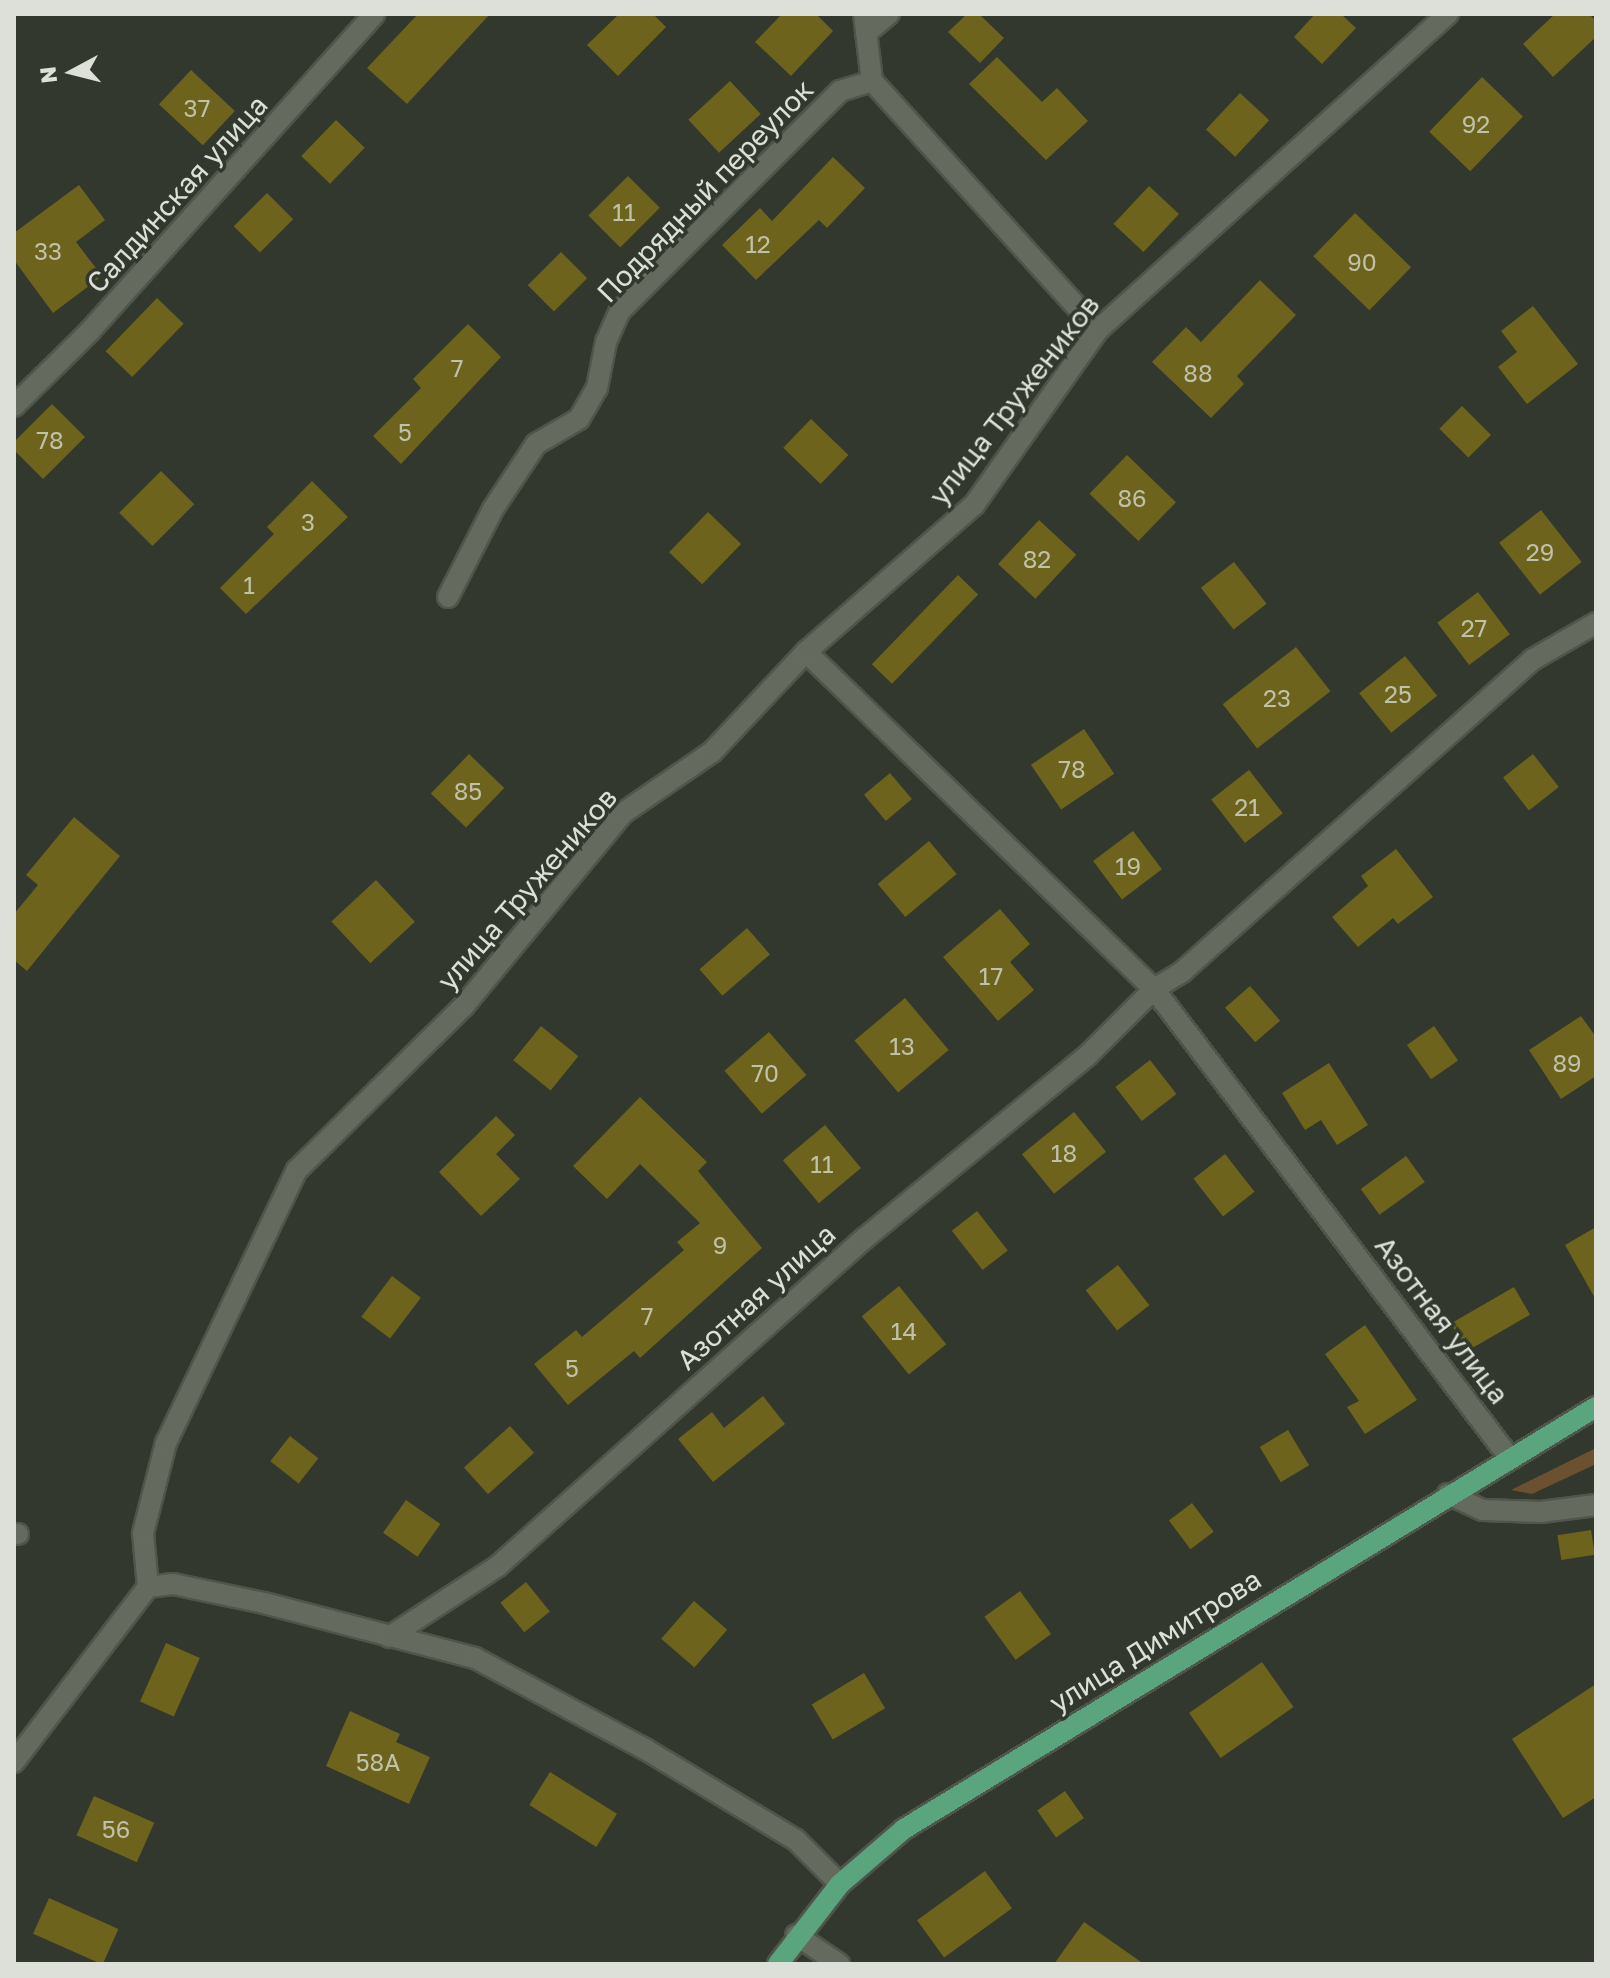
<!DOCTYPE html>
<html>
<head>
<meta charset="utf-8">
<style>
  body { margin:0 }
  #map { position:relative; width:1610px; height:1978px; overflow:hidden; background:#32382d; font-family:"Golos Text",sans-serif }
  div>[style] { position:absolute }
  .green>* { inset:0; background:#6b5130 }
  .building>* { inset:0; background:#6d631c; transform-origin:0 0 }
  .roads { filter:drop-shadow(2px 0 #50554c) drop-shadow(-2px 0 #50554c) drop-shadow(0 2px #50554c) drop-shadow(0 -2px #50554c) }
  .street>* { height:20px; margin:-10px; padding:0 10px; transform-origin:10px; border-radius:10px; background:#646b5e }
  .primary>* { height:20px; margin:-10px; padding:0 10px; transform-origin:10px; border-radius:10px; background:#5aa57d }
  span { translate:-50% -50%; white-space:nowrap; text-align:center; line-height:1.15; -webkit-text-stroke:7px #32382d; paint-order:stroke }
  .number-label { font-size:24px; color:#c0c1aa }
  .number-label span { -webkit-text-stroke-width:0 }
  .street-label { font-size:28px; color:#dce0d9 }
  .frame { position:absolute; inset:0; border:16px solid #dce0d9; pointer-events:none }
  .north { position:absolute; left:32px; top:32px; width:80px; height:80px; -webkit-text-stroke:6px #32382d; paint-order:stroke; rotate:263deg; font-size:22px; font-weight:700; line-height:32px; text-align:center; color:#dce0d9 }
  .north::after { content:''; display:block; margin:auto; width:28px; height:36px; background:#dce0d9; clip-path:polygon(50% 0,100% 100%,50% 72%,0 100%) }
</style>
</head>
<body>
<div id="map">
  <div class="green">
    <i style="clip-path:polygon(1596px 1448px,1596px 1464px,1532px 1494px,1511px 1490px)"></i>
  </div>
  <div class="building">
    <i style="clip-path:polygon(418px 14px,490px 14px,407px 104px,367px 68px)"></i>
    <i style="clip-path:polygon(619px 14px,653px 14px,666px 27px,618px 76px,587px 45px)"></i>
    <i style="clip-path:polygon(782px 14px,816px 14px,833px 31px,791px 76px,755px 42px)"></i>
    <i style="clip-path:polygon(967px 14px,979px 14px,1004px 38px,980px 63px,948px 32px)"></i>
    <i style="clip-path:polygon(1315px 14px,1341px 14px,1356px 28px,1322px 64px,1294px 37px)"></i>
    <i style="clip-path:polygon(1555px 14px,1589px 14px,1596px 21px,1596px 37px,1553px 77px,1523px 44px)"></i>
    <i style="clip-path:polygon(997px 57px,1042px 102px,1057px 88px,1088px 121px,1046px 160px,969px 84px)"></i>
    <i style="left:191px;top:70px;width:60px;height:47px;rotate:43deg"></i>
    <i style="left:1482px;top:77px;width:57px;height:76px;rotate:44deg"></i>
    <i style="left:730px;top:81px;width:45px;height:57px;rotate:47deg"></i>
    <i style="left:1240px;top:93px;width:40px;height:50px;rotate:43deg"></i>
    <i style="left:336px;top:120px;width:40px;height:50px;rotate:44deg"></i>
    <i style="clip-path:polygon(833px 157px,865px 188px,827px 228px,819px 220px,756px 280px,722px 245px,760px 208px,772px 221px)"></i>
    <i style="left:628px;top:176px;width:45px;height:56px;rotate:45deg"></i>
    <i style="clip-path:polygon(79px 185px,105px 220px,76px 242px,102px 276px,53px 313px,14px 260px,14px 233px)"></i>
    <i style="left:1149px;top:186px;width:41px;height:52px;rotate:43deg"></i>
    <i style="left:267px;top:193px;width:37px;height:47px;rotate:45deg"></i>
    <i style="left:1355px;top:213px;width:78px;height:60px;rotate:44deg"></i>
    <i style="left:561px;top:252px;width:37px;height:47px;rotate:45deg"></i>
    <i style="clip-path:polygon(1260px 280px,1296px 315px,1237px 376px,1244px 384px,1211px 418px,1152px 362px,1186px 327px,1201px 342px)"></i>
    <i style="left:157px;top:298px;width:37px;height:74px;rotate:44deg"></i>
    <i style="clip-path:polygon(1533px 306px,1578px 364px,1527px 404px,1498px 367px,1517px 352px,1501px 331px)"></i>
    <i style="clip-path:polygon(468px 324px,501px 357px,401px 464px,373px 436px,421px 388px,413px 379px)"></i>
    <i style="clip-path:polygon(52px 404px,85px 437px,43px 479px,14px 450px,14px 442px)"></i>
    <i style="left:1462px;top:406px;width:41px;height:32px;rotate:45deg"></i>
    <i style="left:811px;top:419px;width:52px;height:40px;rotate:44deg"></i>
    <i style="left:1127px;top:455px;width:68px;height:54px;rotate:44deg"></i>
    <i style="left:161px;top:471px;width:47px;height:59px;rotate:45deg"></i>
    <i style="clip-path:polygon(312px 481px,348px 517px,246px 614px,220px 588px,274px 534px,267px 527px)"></i>
    <i style="left:1541px;top:510px;width:66px;height:53px;rotate:52deg"></i>
    <i style="left:708px;top:512px;width:46px;height:56px;rotate:44deg"></i>
    <i style="left:1039px;top:520px;width:51px;height:60px;rotate:43deg"></i>
    <i style="left:1234px;top:562px;width:53px;height:42px;rotate:52deg"></i>
    <i style="left:958px;top:575px;width:28px;height:124px;rotate:44deg"></i>
    <i style="left:1478px;top:592px;width:53px;height:51px;rotate:53deg"></i>
    <i style="left:1296px;top:647px;width:56px;height:93px;rotate:52deg"></i>
    <i style="left:1405px;top:656px;width:51px;height:59px;rotate:51deg"></i>
    <i style="left:1084px;top:729px;width:54px;height:64px;rotate:56deg"></i>
    <i style="left:469px;top:754px;width:49px;height:55px;rotate:44deg"></i>
    <i style="left:1533px;top:754px;width:42px;height:38px;rotate:52deg"></i>
    <i style="left:1249px;top:770px;width:55px;height:48px;rotate:52deg"></i>
    <i style="left:890px;top:773px;width:34px;height:34px;rotate:50deg"></i>
    <i style="clip-path:polygon(74px 817px,120px 856px,27px 971px,14px 960px,14px 914px,38px 885px,26px 875px)"></i>
    <i style="left:1133px;top:831px;width:48px;height:50px;rotate:53deg"></i>
    <i style="left:929px;top:841px;width:43px;height:67px;rotate:50deg"></i>
    <i style="clip-path:polygon(1396px 849px,1433px 897px,1398px 924px,1393px 918px,1358px 947px,1332px 917px,1368px 886px,1361px 876px)"></i>
    <i style="left:376px;top:880px;width:57px;height:61px;rotate:47deg"></i>
    <i style="clip-path:polygon(1000px 909px,1030px 944px,1010px 962px,1034px 990px,998px 1021px,943px 957px)"></i>
    <i style="left:747px;top:928px;width:35px;height:63px;rotate:49deg"></i>
    <i style="left:1250px;top:986px;width:46px;height:33px;rotate:49deg"></i>
    <i style="left:905px;top:998px;width:68px;height:66px;rotate:50deg"></i>
    <i style="clip-path:polygon(1581px 1016px,1596px 1037px,1596px 1076px,1561px 1099px,1529px 1050px)"></i>
    <i style="left:541px;top:1026px;width:48px;height:44px;rotate:39deg"></i>
    <i style="left:1434px;top:1026px;width:42px;height:33px;rotate:55deg"></i>
    <i style="left:769px;top:1032px;width:57px;height:59px;rotate:49deg"></i>
    <i style="left:1150px;top:1060px;width:43px;height:44px;rotate:52deg"></i>
    <i style="clip-path:polygon(1329px 1063px,1368px 1125px,1337px 1145px,1321px 1120px,1305px 1130px,1282px 1093px)"></i>
    <i style="clip-path:polygon(640px 1097px,707px 1162px,698px 1171px,762px 1248px,640px 1358px,634px 1351px,568px 1405px,534px 1364px,576px 1330px,582px 1337px,684px 1250px,677px 1242px,700px 1223px,640px 1164px,607px 1199px,573px 1166px)"></i>
    <i style="left:1074px;top:1112px;width:51px;height:67px;rotate:51deg"></i>
    <i style="clip-path:polygon(496px 1116px,515px 1135px,496px 1154px,520px 1179px,481px 1216px,439px 1172px)"></i>
    <i style="left:825px;top:1125px;width:56px;height:55px;rotate:50deg"></i>
    <i style="left:1225px;top:1154px;width:48px;height:40px;rotate:52deg"></i>
    <i style="left:1406px;top:1156px;width:32px;height:56px;rotate:54deg"></i>
    <i style="left:977px;top:1211px;width:50px;height:32px;rotate:52deg"></i>
    <i style="clip-path:polygon(1596px 1227px,1596px 1300px,1565px 1245px)"></i>
    <i style="left:1118px;top:1265px;width:51px;height:41px;rotate:52deg"></i>
    <i style="left:392px;top:1276px;width:36px;height:51px;rotate:37deg"></i>
    <i style="left:899px;top:1286px;width:75px;height:48px;rotate:51deg"></i>
    <i style="left:1514px;top:1287px;width:32px;height:73px;rotate:60deg"></i>
    <i style="clip-path:polygon(1365px 1325px,1417px 1400px,1365px 1434px,1347px 1407px,1359px 1401px,1325px 1354px)"></i>
    <i style="clip-path:polygon(763px 1396px,785px 1424px,713px 1482px,678px 1439px,712px 1412px,724px 1428px)"></i>
    <i style="left:510px;top:1426px;width:36px;height:62px;rotate:48deg"></i>
    <i style="left:1288px;top:1430px;width:41px;height:33px;rotate:59deg"></i>
    <i style="left:290px;top:1436px;width:36px;height:32px;rotate:38deg"></i>
    <i style="left:406px;top:1500px;width:42px;height:40px;rotate:35deg"></i>
    <i style="left:1192px;top:1503px;width:36px;height:29px;rotate:53deg"></i>
    <i style="left:1591px;top:1530px;width:25px;height:34px;rotate:81deg"></i>
    <i style="left:526px;top:1582px;width:38px;height:33px;rotate:51deg"></i>
    <i style="left:1020px;top:1591px;width:53px;height:44px;rotate:54deg"></i>
    <i style="left:694px;top:1601px;width:44px;height:50px;rotate:41deg"></i>
    <i style="left:166px;top:1643px;width:37px;height:64px;rotate:24deg"></i>
    <i style="left:1262px;top:1662px;width:55px;height:89px;rotate:55deg"></i>
    <i style="left:864px;top:1673px;width:41px;height:61px;rotate:59deg"></i>
    <i style="clip-path:polygon(1596px 1684px,1596px 1797px,1563px 1818px,1512px 1739px)"></i>
    <i style="clip-path:polygon(350px 1711px,400px 1734px,396px 1742px,430px 1757px,409px 1804px,326px 1766px)"></i>
    <i style="left:550px;top:1772px;width:79px;height:39px;rotate:32deg"></i>
    <i style="left:1065px;top:1791px;width:33px;height:34px;rotate:55deg"></i>
    <i style="left:94px;top:1796px;width:66px;height:43px;rotate:24deg"></i>
    <i style="left:985px;top:1871px;width:46px;height:84px;rotate:54deg"></i>
    <i style="left:49px;top:1898px;width:76px;height:39px;rotate:24deg"></i>
    <i style="clip-path:polygon(1084px 1922px,1144px 1964px,1054px 1964px)"></i>
  </div>
  <div class="roads">
    <div class="street">
      <i style="left:864px;top:14px;width:67px;rotate:83.2deg"></i>
      <i style="left:872px;top:81px;width:336px;rotate:47.8deg"></i>
      <i style="left:866px;top:33px;width:30px;rotate:-40deg"></i>
      <i style="left:14px;top:406px;width:107px;rotate:-44.6deg"></i>
      <i style="left:90px;top:331px;width:426px;rotate:-48.1deg"></i>
      <i style="left:448px;top:597px;width:99px;rotate:-62.9deg"></i>
      <i style="left:493px;top:509px;width:78px;rotate:-56.5deg"></i>
      <i style="left:536px;top:444px;width:50px;rotate:-30.2deg"></i>
      <i style="left:579px;top:419px;width:36px;rotate:-60deg"></i>
      <i style="left:597px;top:388px;width:47px;rotate:-78.9deg"></i>
      <i style="left:606px;top:342px;width:34px;rotate:-66deg"></i>
      <i style="left:620px;top:311px;width:311px;rotate:-45deg"></i>
      <i style="left:840px;top:91px;width:34px;rotate:-17deg"></i>
      <i style="left:806px;top:652px;width:484px;rotate:44.1deg"></i>
      <i style="left:1154px;top:989px;width:587px;rotate:52.82deg"></i>
      <i style="left:1448px;top:1494px;width:38px;rotate:25deg"></i>
      <i style="left:1483px;top:1510px;width:58px;rotate:2deg"></i>
      <i style="left:1541px;top:1512px;width:55px;rotate:-7.3deg"></i>
      <i style="left:14px;top:1534px;width:4px"></i>
      <i style="left:148px;top:1587px;width:25px;rotate:-7deg"></i>
      <i style="left:173px;top:1584px;width:93px;rotate:11.8deg"></i>
      <i style="left:264px;top:1603px;width:218px;rotate:14.6deg"></i>
      <i style="left:475px;top:1658px;width:193px;rotate:28.2deg"></i>
      <i style="left:645px;top:1749px;width:176px;rotate:31.1deg"></i>
      <i style="left:796px;top:1840px;width:62px;rotate:45deg"></i>
      <i style="left:389px;top:1637px;width:130px;rotate:-33.1deg"></i>
      <i style="left:498px;top:1566px;width:491px;rotate:-41.8deg"></i>
      <i style="left:864px;top:1239px;width:291px;rotate:-39.4deg"></i>
      <i style="left:1089px;top:1054px;width:92px;rotate:-45deg"></i>
      <i style="left:1154px;top:989px;width:33px;rotate:-31deg"></i>
      <i style="left:1182px;top:972px;width:469px;rotate:-41.7deg"></i>
      <i style="left:1532px;top:660px;width:74px;rotate:-30deg"></i>
      <i style="left:14px;top:1762px;width:220px;rotate:-52.6deg"></i>
      <i style="left:148px;top:1587px;width:54px;rotate:-95.3deg"></i>
      <i style="left:143px;top:1533px;width:93px;rotate:-75.7deg"></i>
      <i style="left:166px;top:1443px;width:303px;rotate:-64.4deg"></i>
      <i style="left:297px;top:1170px;width:233px;rotate:-44.5deg"></i>
      <i style="left:463px;top:1007px;width:251px;rotate:-50.5deg"></i>
      <i style="left:623px;top:813px;width:108px;rotate:-34.4deg"></i>
      <i style="left:712px;top:752px;width:137px;rotate:-46.8deg"></i>
      <i style="left:806px;top:652px;width:223px;rotate:-41.2deg"></i>
      <i style="left:974px;top:505px;width:214px;rotate:-54.7deg"></i>
      <i style="left:1098px;top:330px;width:472px;rotate:-42.1deg"></i>
      <i style="left:796px;top:1935px;width:52px;rotate:34deg"></i>
    </div>
    <div class="primary">
      <i style="left:778px;top:1964px;width:101px;rotate:-52.2deg"></i>
      <i style="left:840px;top:1884px;width:84px;rotate:-40.7deg"></i>
      <i style="left:904px;top:1829px;width:811px;rotate:-31.38deg"></i>
    </div>
  </div>
  <div class="number-label">
    <span style="left:197px;top:108px">37</span>
    <span style="left:1476px;top:124px">92</span>
    <span style="left:624px;top:212px">11</span>
    <span style="left:758px;top:244px">12</span>
    <span style="left:48px;top:251px">33</span>
    <span style="left:1362px;top:262px">90</span>
    <span style="left:457px;top:368px">7</span>
    <span style="left:1198px;top:373px">88</span>
    <span style="left:405px;top:432px">5</span>
    <span style="left:50px;top:440px">78</span>
    <span style="left:1132px;top:498px">86</span>
    <span style="left:308px;top:522px">3</span>
    <span style="left:1540px;top:552px">29</span>
    <span style="left:1037px;top:559px">82</span>
    <span style="left:249px;top:585px">1</span>
    <span style="left:1474px;top:628px">27</span>
    <span style="left:1398px;top:694px">25</span>
    <span style="left:1277px;top:698px">23</span>
    <span style="left:1072px;top:769px">78</span>
    <span style="left:468px;top:791px">85</span>
    <span style="left:1247px;top:807px">21</span>
    <span style="left:1128px;top:866px">19</span>
    <span style="left:991px;top:976px">17</span>
    <span style="left:902px;top:1046px">13</span>
    <span style="left:1567px;top:1063px">89</span>
    <span style="left:765px;top:1073px">70</span>
    <span style="left:1064px;top:1153px">18</span>
    <span style="left:822px;top:1164px">11</span>
    <span style="left:720px;top:1245px">9</span>
    <span style="left:647px;top:1316px">7</span>
    <span style="left:904px;top:1331px">14</span>
    <span style="left:572px;top:1368px">5</span>
    <span style="left:378px;top:1762px">58А</span>
    <span style="left:116px;top:1829px">56</span>
  </div>
  <div class="street-label">
    <span style="left:705px;top:191px;rotate:-46deg">Подрядный переулок</span>
    <span style="left:177px;top:194px;rotate:-48deg">Салдинская улица</span>
    <span style="left:1014px;top:400px;rotate:-52deg">улица Тружеников</span>
    <span style="left:527px;top:889px;rotate:-49deg">улица Тружеников</span>
    <span style="left:756px;top:1297px;rotate:-42deg">Азотная улица</span>
    <span style="left:1442px;top:1320px;rotate:53deg">Азотная улица</span>
    <span style="left:1155px;top:1641px;rotate:-32deg">улица Димитрова</span>
  </div>
  <div class="frame"></div>
  <div class="north">N</div>
</div>
</body>
</html>
